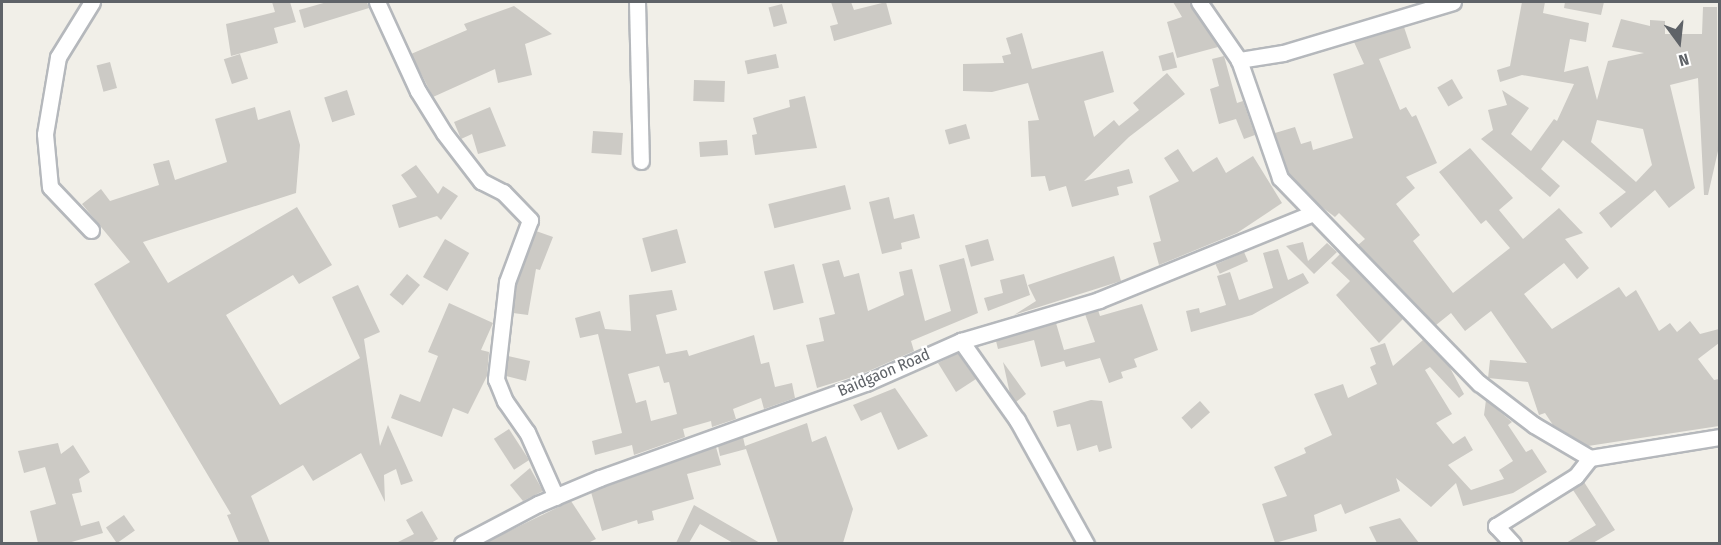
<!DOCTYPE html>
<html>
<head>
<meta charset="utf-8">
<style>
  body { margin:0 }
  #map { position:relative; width:1721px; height:545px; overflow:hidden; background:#f1efe8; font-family:"Fira Sans Condensed",sans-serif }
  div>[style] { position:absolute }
  .building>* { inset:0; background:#cccac5; transform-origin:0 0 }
  .roads { filter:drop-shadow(2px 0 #b5b8bc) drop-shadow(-2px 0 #b5b8bc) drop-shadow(0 2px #b5b8bc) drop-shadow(0 -2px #b5b8bc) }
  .minor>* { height:15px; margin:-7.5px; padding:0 7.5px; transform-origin:7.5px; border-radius:7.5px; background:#fff }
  span { translate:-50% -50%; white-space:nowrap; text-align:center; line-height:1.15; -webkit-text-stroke:4.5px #fff; paint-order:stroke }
  .street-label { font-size:16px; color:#5f6368 }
  .frame { position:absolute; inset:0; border:3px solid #5f6368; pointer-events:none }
  .north { position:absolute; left:1649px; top:12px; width:60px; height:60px; -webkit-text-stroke:4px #fff; paint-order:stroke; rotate:165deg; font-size:16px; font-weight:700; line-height:24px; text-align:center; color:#5f6368 }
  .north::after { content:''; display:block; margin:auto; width:21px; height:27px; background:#5f6368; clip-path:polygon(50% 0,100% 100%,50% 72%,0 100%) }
</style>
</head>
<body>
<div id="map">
  <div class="building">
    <i style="clip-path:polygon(272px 2px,290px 2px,296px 22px,274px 28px,278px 43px,231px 56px,226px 24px,275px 12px)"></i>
    <i style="clip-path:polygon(327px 2px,367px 2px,369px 8px,304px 28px,299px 10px)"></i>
    <i style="clip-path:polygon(831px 2px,851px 2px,854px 10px,886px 2px,892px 24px,834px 41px,830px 26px,838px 24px)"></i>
    <i style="clip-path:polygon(1173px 2px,1189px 2px,1218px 47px,1177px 58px,1167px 22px,1182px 17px)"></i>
    <i style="clip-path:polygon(evenodd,1522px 2px,1545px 2px,1543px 13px,1589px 23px,1586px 42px,1570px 39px,1564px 72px,1588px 66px,1597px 100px,1608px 61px,1644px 53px,1612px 47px,1621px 19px,1650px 26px,1650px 20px,1665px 21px,1665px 34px,1702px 34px,1703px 7px,1717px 7px,1718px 151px,1708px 195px,1704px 195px,1698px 78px,1670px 85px,1695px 188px,1669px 208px,1655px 190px,1611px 228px,1599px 213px,1626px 192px,1563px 140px,1541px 169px,1560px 186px,1550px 197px,1481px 139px,1493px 130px,1488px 110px,1507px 105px,1502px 90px,1529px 108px,1511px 134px,1531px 151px,1554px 119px,1557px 121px,1574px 84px,1522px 75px,1500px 82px,1497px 70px,1510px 66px,1522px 2px,1597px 120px,1643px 129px,1652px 165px,1636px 182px,1591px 142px,1597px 120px)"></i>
    <i style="clip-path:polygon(1565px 2px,1604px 2px,1601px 15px,1564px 8px)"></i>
    <i style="left:782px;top:4px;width:20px;height:14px;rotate:75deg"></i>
    <i style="clip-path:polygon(514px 6px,552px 34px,525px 44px,532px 75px,498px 83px,495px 69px,433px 97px,411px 54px,467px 30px,464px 24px)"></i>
    <i style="clip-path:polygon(1404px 27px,1411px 48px,1379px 59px,1400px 110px,1406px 107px,1412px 117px,1416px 115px,1437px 163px,1406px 177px,1415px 188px,1396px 204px,1420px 235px,1413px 241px,1453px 293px,1510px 248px,1486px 220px,1481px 224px,1439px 172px,1470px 148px,1513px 198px,1499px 210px,1523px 239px,1559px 208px,1583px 233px,1565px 239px,1589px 268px,1577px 279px,1564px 263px,1524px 294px,1552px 329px,1619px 287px,1626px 297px,1636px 290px,1659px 331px,1670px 323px,1677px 332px,1690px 321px,1700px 334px,1719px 329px,1719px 343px,1698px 359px,1714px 380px,1719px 379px,1719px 426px,1588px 446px,1553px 425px,1545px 413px,1539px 415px,1528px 382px,1488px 378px,1490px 360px,1527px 363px,1491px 311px,1465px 331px,1451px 313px,1436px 325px,1358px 245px,1365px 239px,1339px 213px,1335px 217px,1319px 205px,1288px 173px,1275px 133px,1295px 127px,1301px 144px,1311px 141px,1313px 150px,1353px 138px,1333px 74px,1364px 64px,1354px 42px)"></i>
    <i style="clip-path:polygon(1022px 33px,1032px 69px,1103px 51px,1114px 92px,1084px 101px,1094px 137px,1114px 120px,1119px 126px,1139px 110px,1133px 103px,1167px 73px,1185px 94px,1129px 137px,1084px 181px,1129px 169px,1133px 183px,1117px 187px,1119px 195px,1072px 207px,1066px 186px,1049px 191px,1045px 176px,1031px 177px,1028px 121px,1039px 120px,1028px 83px,992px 92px,963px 91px,963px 64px,1004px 63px,1002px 56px,1011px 54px,1006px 38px)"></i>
    <i style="left:1173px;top:52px;width:16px;height:15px;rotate:75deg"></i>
    <i style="left:240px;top:54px;width:26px;height:17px;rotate:72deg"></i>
    <i style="left:776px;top:54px;width:14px;height:32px;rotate:78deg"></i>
    <i style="clip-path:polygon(1224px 56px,1237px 103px,1243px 101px,1255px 135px,1244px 139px,1236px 119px,1219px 124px,1210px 89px,1219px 86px,1212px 59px)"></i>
    <i style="left:110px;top:62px;width:27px;height:14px;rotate:75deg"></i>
    <i style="left:1452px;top:79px;width:22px;height:17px;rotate:60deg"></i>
    <i style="left:694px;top:80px;width:31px;height:21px;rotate:2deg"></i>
    <i style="left:347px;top:90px;width:26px;height:24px;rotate:72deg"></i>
    <i style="clip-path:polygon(805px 96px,817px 148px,755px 155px,752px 135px,757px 134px,753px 118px,790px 107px,789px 100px)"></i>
    <i style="clip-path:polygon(255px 107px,258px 120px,290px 110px,300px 145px,296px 193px,143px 242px,168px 283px,297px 207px,332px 265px,299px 284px,293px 275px,226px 315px,280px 405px,360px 358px,332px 297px,358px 285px,380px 332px,364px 339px,380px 446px,388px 425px,413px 481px,401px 485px,396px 469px,384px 475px,385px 502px,361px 453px,313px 481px,303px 465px,251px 496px,270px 543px,239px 543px,227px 515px,231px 514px,94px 284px,130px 262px,82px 204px,101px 189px,110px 201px,159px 185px,153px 164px,169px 160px,175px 180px,227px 162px,215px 119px)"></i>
    <i style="clip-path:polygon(490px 107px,506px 146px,478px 154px,472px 134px,461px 139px,454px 122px)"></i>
    <i style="left:966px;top:124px;width:15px;height:22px;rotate:74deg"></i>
    <i style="left:593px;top:131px;width:30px;height:22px;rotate:4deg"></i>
    <i style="left:727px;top:140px;width:15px;height:28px;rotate:86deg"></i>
    <i style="clip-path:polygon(1178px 149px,1193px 172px,1217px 157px,1226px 173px,1253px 156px,1282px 203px,1237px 233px,1159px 265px,1153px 243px,1161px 241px,1149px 196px,1179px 181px,1164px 158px)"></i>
    <i style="clip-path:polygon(416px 165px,438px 194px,443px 186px,458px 196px,441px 220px,437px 216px,399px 228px,392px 205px,417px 197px,401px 175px)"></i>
    <i style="left:845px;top:185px;width:25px;height:79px;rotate:76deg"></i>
    <i style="clip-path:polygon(889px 197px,894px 219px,914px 214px,920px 238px,901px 243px,902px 249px,882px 254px,869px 202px)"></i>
    <i style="left:677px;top:229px;width:35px;height:36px;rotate:75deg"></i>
    <i style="clip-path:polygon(536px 231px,553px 237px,540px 270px,536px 269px,528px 315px,513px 313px,517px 284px)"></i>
    <i style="left:445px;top:239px;width:28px;height:44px;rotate:30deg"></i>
    <i style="left:988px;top:239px;width:22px;height:24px;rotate:74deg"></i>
    <i style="clip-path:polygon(1303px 242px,1308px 261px,1327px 243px,1337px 252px,1314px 274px,1286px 246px)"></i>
    <i style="clip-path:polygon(1278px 249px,1288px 280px,1303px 273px,1309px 283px,1252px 315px,1191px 332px,1186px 311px,1199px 308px,1200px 313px,1226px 305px,1217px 276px,1230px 272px,1239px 300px,1273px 288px,1263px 253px)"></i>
    <i style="left:1244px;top:252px;width:10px;height:31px;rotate:66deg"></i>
    <i style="clip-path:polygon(1340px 254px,1403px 319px,1379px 343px,1336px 295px,1350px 281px,1331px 263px)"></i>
    <i style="clip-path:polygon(1114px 256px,1121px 281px,1014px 315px,1036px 301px,1028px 285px)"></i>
    <i style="clip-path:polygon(964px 258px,978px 313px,911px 341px,914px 351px,862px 374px,817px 388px,806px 345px,824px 341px,819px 318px,835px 314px,822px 264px,839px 260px,844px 277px,859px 273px,868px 311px,904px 295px,899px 272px,912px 269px,925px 321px,951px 311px,939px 265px)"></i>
    <i style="left:794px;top:264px;width:40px;height:31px;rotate:76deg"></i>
    <i style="left:407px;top:274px;width:17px;height:27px;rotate:40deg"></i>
    <i style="clip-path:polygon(1024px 274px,1030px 295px,988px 311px,984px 298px,1003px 293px,1000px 280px)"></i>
    <i style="clip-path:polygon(evenodd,672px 290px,677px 310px,656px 315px,666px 354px,687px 350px,689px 356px,754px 335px,761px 364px,769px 362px,775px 387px,792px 383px,795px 398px,764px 409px,761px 398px,733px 409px,736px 419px,712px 427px,711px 421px,683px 429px,685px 437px,634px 455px,632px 445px,595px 455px,592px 441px,622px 433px,598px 334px,580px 338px,575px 318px,600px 311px,605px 329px,631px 331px,629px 295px,672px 290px,659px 366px,664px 383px,669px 382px,677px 414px,651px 421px,646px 400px,636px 403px,628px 374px,659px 366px)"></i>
    <i style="clip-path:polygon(449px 303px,493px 323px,481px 350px,489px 352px,487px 376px,468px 414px,453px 408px,442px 437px,391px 418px,400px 394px,420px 402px,438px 356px,428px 352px)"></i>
    <i style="clip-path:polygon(1142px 304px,1158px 350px,1134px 359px,1137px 367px,1121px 372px,1123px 378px,1109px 383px,1100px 358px,1066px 367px,1064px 361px,1041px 367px,1034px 340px,998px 349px,996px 341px,1056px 323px,1064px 350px,1095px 342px,1085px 314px,1098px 310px,1100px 316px)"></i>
    <i style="clip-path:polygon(1423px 340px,1449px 366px,1464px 394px,1459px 398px,1430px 367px,1425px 370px,1452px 414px,1436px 423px,1453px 444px,1465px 436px,1473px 450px,1448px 465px,1471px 490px,1504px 479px,1499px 470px,1513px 461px,1484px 415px,1486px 400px,1512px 422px,1508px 425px,1526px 452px,1532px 449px,1547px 472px,1513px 493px,1463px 506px,1456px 483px,1431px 507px,1396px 478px,1400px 491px,1345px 514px,1341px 504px,1314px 515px,1317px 531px,1275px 543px,1262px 504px,1287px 496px,1274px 467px,1306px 453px,1304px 448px,1332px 435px,1314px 394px,1343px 384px,1348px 398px,1377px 384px,1370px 367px,1376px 364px,1370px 348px,1385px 343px,1393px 366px)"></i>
    <i style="clip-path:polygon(958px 353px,976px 379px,956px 392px,938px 363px)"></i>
    <i style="clip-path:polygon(508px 356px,530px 361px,526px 381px,506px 376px)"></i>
    <i style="clip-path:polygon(1003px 362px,1026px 394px,1016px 402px,1010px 394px)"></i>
    <i style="clip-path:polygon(895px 388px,928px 436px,898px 450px,881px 412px,861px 421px,853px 405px)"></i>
    <i style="clip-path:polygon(1091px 400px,1102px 401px,1112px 448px,1099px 452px,1097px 445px,1077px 451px,1070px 424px,1057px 427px,1053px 411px)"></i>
    <i style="left:1200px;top:401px;width:15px;height:25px;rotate:48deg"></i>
    <i style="clip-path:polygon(807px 423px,812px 442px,826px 436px,853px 509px,843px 543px,778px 543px,746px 449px,720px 456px,718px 446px,743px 437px,745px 446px)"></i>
    <i style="left:509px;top:429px;width:37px;height:18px;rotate:57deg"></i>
    <i style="clip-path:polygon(58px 443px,61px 454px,73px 445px,90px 472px,79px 479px,82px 492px,72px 494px,81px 526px,99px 521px,103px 533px,68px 543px,38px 543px,30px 511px,56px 504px,45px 467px,24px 473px,18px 451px)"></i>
    <i style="clip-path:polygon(716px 447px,721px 465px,687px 474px,694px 499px,652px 511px,654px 520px,638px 524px,637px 520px,602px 531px,591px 492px)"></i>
    <i style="clip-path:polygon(530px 468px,543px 491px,523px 501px,510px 485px)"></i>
    <i style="clip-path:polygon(1584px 482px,1615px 530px,1593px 543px,1566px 543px,1596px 525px,1573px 490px)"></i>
    <i style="clip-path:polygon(571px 501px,596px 539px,588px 543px,484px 543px)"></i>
    <i style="clip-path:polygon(694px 505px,760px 543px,733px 543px,700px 524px,689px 543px,676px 543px)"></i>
    <i style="clip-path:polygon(422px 511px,438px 539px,431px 543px,396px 543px,414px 534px,406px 520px)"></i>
    <i style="left:124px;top:515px;width:19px;height:22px;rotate:55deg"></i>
    <i style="clip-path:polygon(1400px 518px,1419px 543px,1377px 543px,1369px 527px)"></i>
  </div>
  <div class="roads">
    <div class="minor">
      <i style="left:377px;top:2px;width:98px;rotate:65.3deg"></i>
      <i style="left:418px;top:91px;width:49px;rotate:58.2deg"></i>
      <i style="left:444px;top:133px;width:61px;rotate:52.4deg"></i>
      <i style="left:481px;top:181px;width:25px;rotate:27deg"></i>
      <i style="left:503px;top:192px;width:39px;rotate:46deg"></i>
      <i style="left:530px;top:220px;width:66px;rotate:110.4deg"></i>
      <i style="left:507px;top:282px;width:98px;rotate:96.5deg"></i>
      <i style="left:496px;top:379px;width:24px;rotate:68deg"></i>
      <i style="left:505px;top:401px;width:38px;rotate:55deg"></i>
      <i style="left:527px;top:432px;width:71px;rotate:66deg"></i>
      <i style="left:637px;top:2px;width:159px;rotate:88.6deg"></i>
      <i style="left:1199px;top:2px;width:70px;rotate:55.4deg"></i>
      <i style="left:1453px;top:2px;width:177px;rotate:163.3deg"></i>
      <i style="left:1283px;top:53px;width:45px;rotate:171deg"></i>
      <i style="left:1239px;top:60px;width:125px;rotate:70.8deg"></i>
      <i style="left:1280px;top:178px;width:286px;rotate:45.9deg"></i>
      <i style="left:1479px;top:383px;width:69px;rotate:37.4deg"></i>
      <i style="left:1534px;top:425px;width:65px;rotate:30.5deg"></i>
      <i style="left:1590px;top:458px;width:132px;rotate:-9.2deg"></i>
      <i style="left:91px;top:230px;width:59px;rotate:-133.6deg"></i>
      <i style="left:50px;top:187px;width:53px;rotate:-95.4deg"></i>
      <i style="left:45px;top:134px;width:78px;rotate:-80.4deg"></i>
      <i style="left:58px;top:57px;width:65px;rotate:-58.3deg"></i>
      <i style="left:961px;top:341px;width:97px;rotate:54.7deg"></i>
      <i style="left:1017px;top:420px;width:142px;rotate:60.9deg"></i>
      <i style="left:462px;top:544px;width:86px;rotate:-27.8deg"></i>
      <i style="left:538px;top:504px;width:67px;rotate:-22.8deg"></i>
      <i style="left:600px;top:478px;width:282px;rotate:-19.7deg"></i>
      <i style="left:866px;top:383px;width:104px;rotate:-23.9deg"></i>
      <i style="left:961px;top:341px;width:144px;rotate:-16.5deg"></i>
      <i style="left:1099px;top:300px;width:229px;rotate:-22.1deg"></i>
      <i style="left:1513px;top:544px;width:25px;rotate:-133deg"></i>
      <i style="left:1496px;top:526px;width:94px;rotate:-32deg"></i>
      <i style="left:1576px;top:476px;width:23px;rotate:-52deg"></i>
    </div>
  </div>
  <div class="street-label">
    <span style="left:884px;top:373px;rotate:-23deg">Baidgaon Road</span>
  </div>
  <div class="frame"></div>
  <div class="north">N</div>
</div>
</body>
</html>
